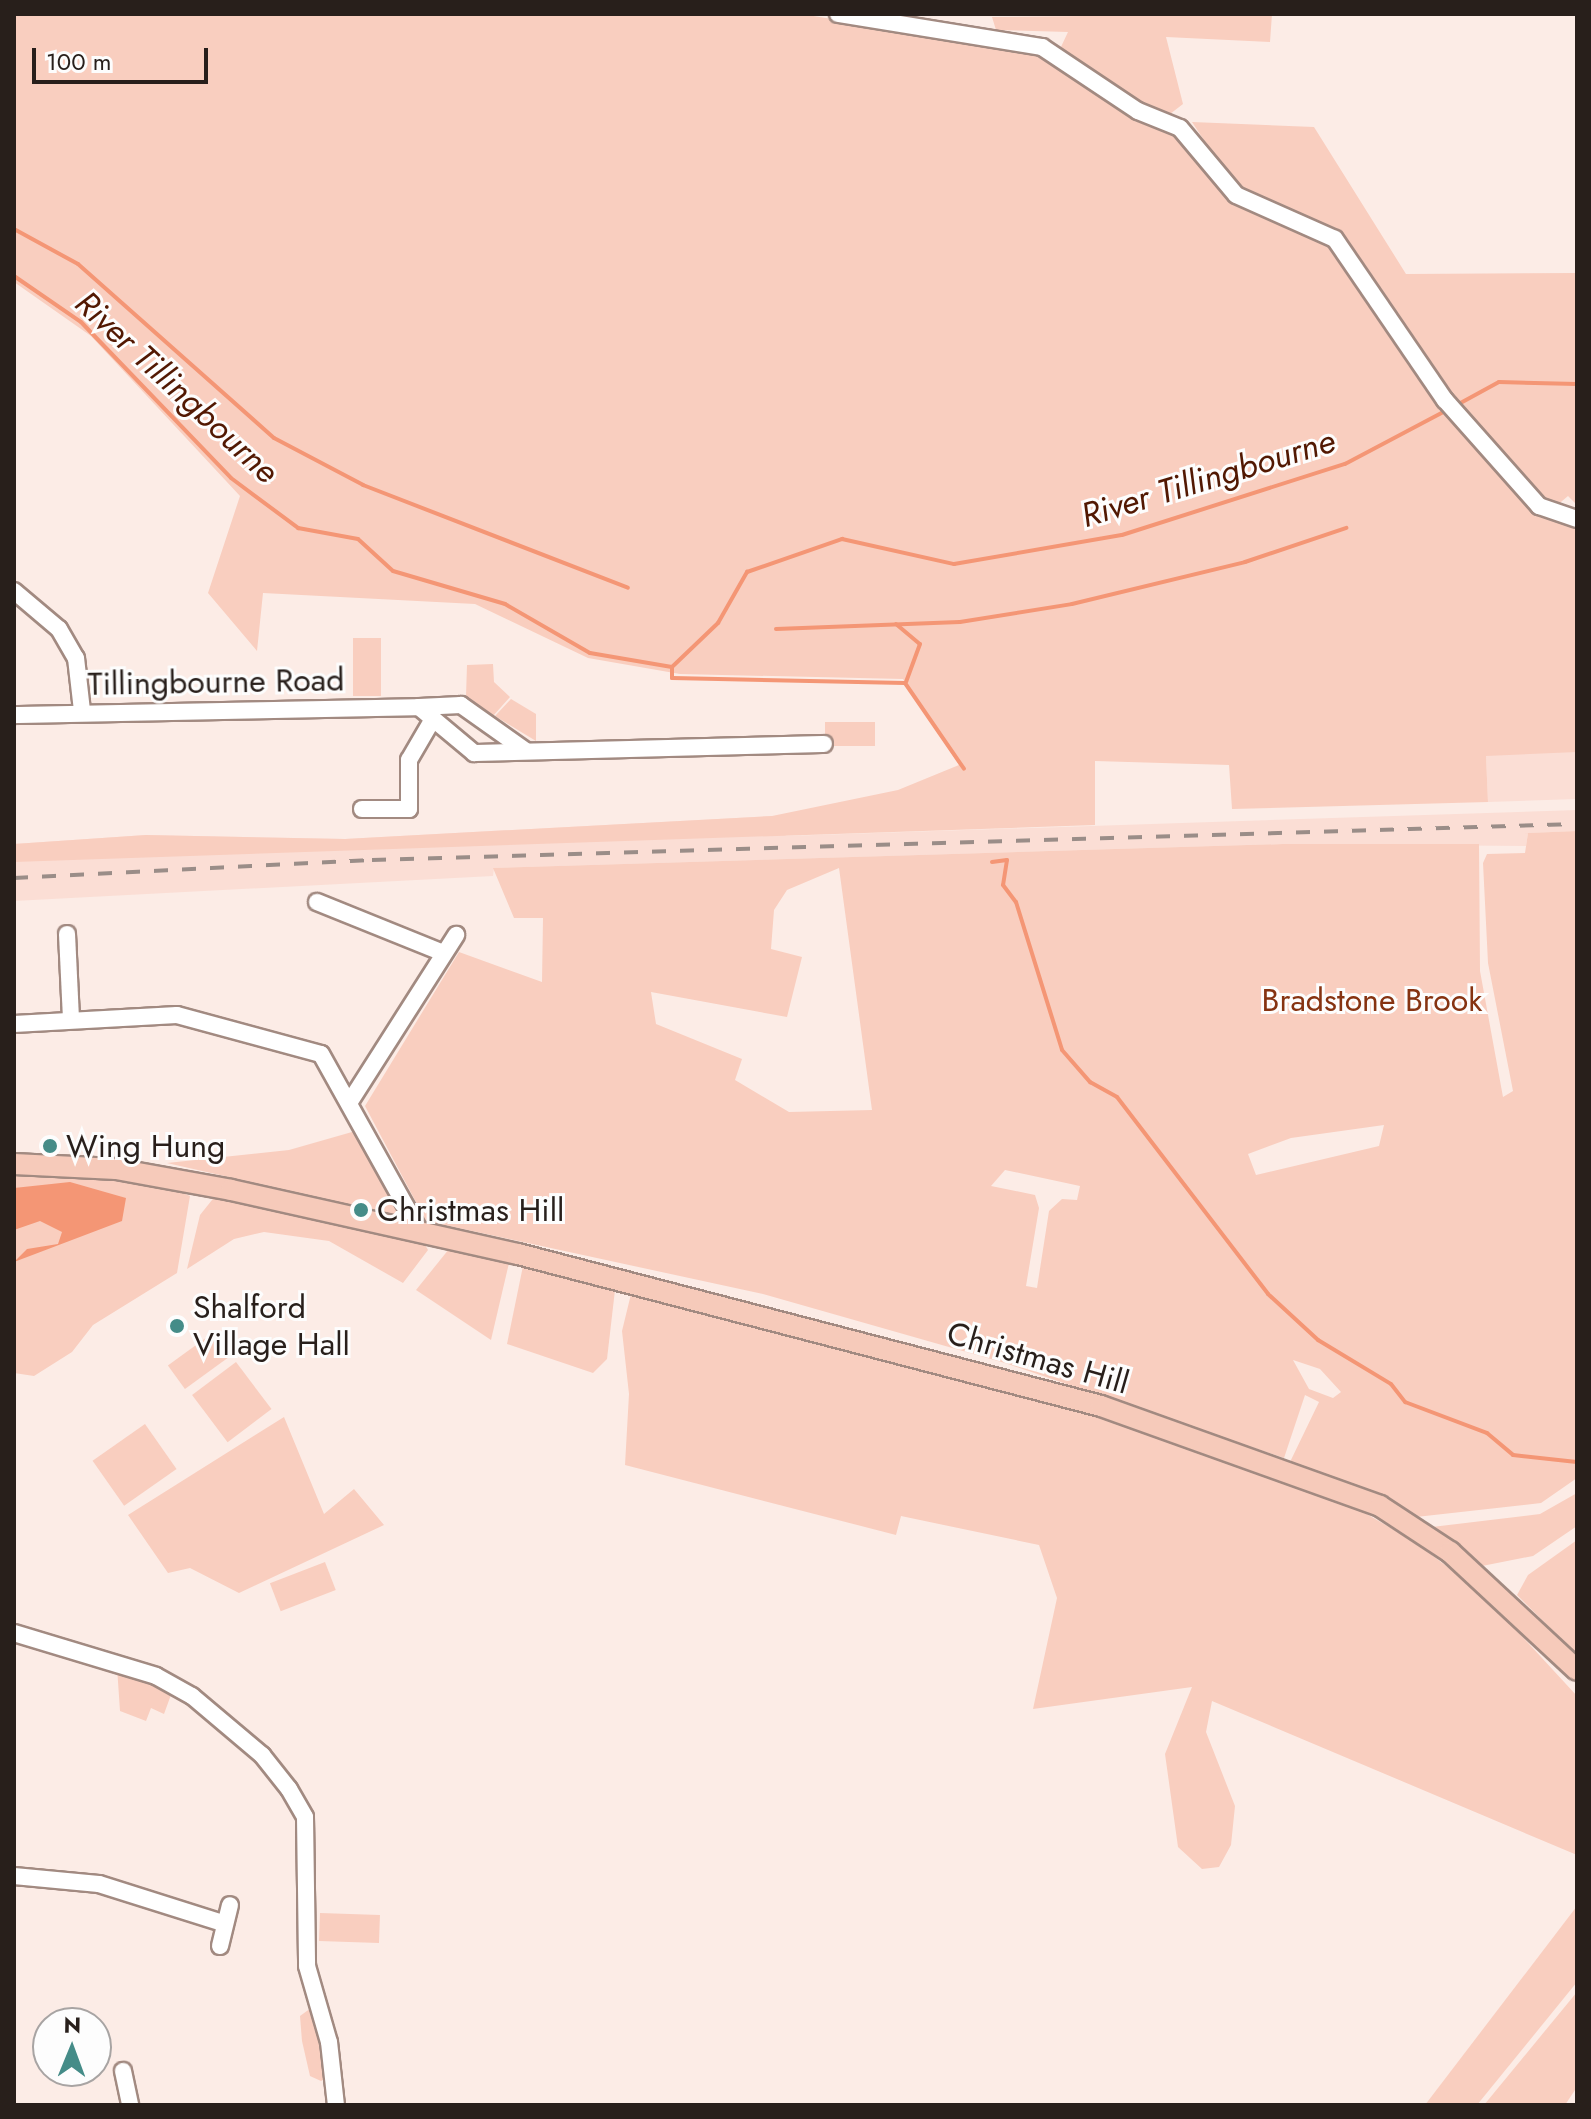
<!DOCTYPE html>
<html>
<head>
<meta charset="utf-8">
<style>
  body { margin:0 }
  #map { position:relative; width:1591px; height:2119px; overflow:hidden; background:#fcece6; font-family:Jost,sans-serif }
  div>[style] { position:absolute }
  .built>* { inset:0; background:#fbded5 }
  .green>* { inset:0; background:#f9cebf; transform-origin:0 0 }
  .water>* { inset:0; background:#f49675 }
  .stream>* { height:4px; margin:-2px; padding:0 2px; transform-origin:2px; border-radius:2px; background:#f49675 }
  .roads { filter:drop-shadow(2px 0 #a28a81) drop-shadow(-2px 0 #a28a81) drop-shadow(0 2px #a28a81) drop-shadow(0 -2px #a28a81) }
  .minor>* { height:16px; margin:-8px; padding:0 8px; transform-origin:8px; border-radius:8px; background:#fff }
  .major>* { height:20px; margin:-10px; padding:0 10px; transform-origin:10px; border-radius:10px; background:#f6caba }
  .rail>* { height:4px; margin-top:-2px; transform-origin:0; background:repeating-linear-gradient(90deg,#9a8d88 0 14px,transparent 0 28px) }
  .dots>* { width:22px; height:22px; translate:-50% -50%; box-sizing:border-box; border:4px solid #fdfdfd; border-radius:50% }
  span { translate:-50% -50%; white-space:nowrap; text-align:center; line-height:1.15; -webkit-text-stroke:6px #fdfdfd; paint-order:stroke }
  .street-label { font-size:32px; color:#281f1b }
  .park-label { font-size:32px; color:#863311 }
  .poi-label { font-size:32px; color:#281f1b }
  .left { translate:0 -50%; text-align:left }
  .water-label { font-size:34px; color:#521802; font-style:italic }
  .frame { position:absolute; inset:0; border:16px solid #281f1b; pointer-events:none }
  .north { position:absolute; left:32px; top:2007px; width:80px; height:80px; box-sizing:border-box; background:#fdfdfd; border:2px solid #a8a4a3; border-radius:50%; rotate:1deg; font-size:22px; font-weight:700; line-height:32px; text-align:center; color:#281f1b }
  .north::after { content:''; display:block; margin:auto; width:28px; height:36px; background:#458c88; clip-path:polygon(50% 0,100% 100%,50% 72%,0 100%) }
  .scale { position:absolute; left:32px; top:48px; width:176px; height:36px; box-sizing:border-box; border:4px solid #281f1b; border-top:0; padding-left:10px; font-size:24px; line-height:28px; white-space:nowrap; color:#281f1b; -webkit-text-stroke:6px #fdfdfd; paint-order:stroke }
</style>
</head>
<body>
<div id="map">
  <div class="built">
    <i style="clip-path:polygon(1504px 751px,1577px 752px,1577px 799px,1488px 802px,1486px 756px)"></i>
    <i style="clip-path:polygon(1577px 810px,1577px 831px,1528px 833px,1526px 846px,1282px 844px,494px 868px,493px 876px,14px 901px,14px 844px,146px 835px,345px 839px,772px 816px,786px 836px)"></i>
  </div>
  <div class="green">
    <i style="clip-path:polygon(14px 14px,801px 14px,1031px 51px,1055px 59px,1135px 121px,1182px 139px,1245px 207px,1269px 221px,1274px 214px,1238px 192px,1192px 122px,1314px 127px,1406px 274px,1577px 273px,1577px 505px,1568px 496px,1555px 507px,1513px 484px,1577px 524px,1577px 752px,1486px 756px,1488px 802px,1232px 809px,1229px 765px,1095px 761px,1095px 825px,14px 862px,14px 844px,146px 835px,345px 839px,772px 816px,898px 790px,959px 765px,903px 679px,680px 674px,588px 658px,475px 604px,263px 593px,257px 651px,208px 593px,240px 496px,91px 336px,14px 282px)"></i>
    <i style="clip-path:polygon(1272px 14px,1270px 42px,1166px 37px,1183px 104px,1170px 114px,1126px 95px,1060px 49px,1068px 32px,996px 30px,992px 17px)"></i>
    <i style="left:353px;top:638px;width:28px;height:58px"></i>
    <i style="clip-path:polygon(493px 664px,494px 682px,510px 697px,493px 716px,466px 696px,467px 665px)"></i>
    <i style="clip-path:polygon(511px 699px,536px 714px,536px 741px,495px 716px)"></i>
    <i style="left:825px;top:722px;width:50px;height:24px"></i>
    <i style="clip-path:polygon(evenodd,1577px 831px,1577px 1478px,1541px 1503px,1416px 1517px,1290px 1462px,1319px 1402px,1305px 1395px,1284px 1458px,1005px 1363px,763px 1294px,426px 1221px,365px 1106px,459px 952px,542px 982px,543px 918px,514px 918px,493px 868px,1283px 844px,1479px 844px,1480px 971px,1503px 1097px,1513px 1091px,1488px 963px,1483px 863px,1487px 854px,1525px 853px,1528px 833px,1577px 831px,839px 868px,872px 1110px,789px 1112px,735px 1080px,742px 1059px,656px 1024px,651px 992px,787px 1017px,802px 957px,771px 949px,774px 910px,787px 890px,839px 868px,1577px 831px,1384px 1125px,1379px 1146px,1256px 1175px,1248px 1154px,1291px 1138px,1384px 1125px,1577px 831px,1005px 1170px,1080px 1186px,1077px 1200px,1062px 1199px,1049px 1211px,1037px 1288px,1026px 1286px,1039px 1208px,1035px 1195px,991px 1186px,1005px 1170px,1577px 831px,1293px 1360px,1320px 1369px,1341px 1392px,1333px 1398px,1309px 1389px,1293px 1360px)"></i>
    <i style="clip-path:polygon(359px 1130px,404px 1217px,167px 1163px,289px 1150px)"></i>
    <i style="clip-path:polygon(14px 1173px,161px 1184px,190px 1196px,177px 1273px,93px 1325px,72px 1352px,34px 1376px,14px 1373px)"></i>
    <i style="clip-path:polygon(216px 1195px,424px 1243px,428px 1250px,403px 1283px,329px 1241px,264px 1232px,234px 1239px,187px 1269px,200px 1215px)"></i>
    <i style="clip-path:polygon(449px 1249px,509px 1263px,491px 1340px,416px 1290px)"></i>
    <i style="clip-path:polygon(523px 1266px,615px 1290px,607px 1359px,593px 1373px,507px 1344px)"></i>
    <i style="clip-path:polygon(631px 1294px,1037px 1394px,1353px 1506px,1413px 1541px,1481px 1592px,1577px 1696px,1577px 1855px,1212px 1701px,1206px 1732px,1235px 1806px,1231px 1845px,1219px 1867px,1202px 1869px,1178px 1847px,1165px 1754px,1192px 1687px,1033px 1709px,1057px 1598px,1039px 1545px,901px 1516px,896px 1535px,625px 1465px,629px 1394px,622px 1331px)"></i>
    <i style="left:214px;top:1332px;width:29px;height:57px;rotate:54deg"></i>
    <i style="left:236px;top:1362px;width:59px;height:55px;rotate:53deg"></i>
    <i style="clip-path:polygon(284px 1417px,324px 1514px,354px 1489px,384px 1525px,239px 1593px,190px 1568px,168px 1573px,128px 1515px)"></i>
    <i style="left:145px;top:1424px;width:55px;height:64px;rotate:55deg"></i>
    <i style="clip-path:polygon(1577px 1493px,1577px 1526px,1533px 1556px,1482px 1566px,1432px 1527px,1540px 1514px)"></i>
    <i style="clip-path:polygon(1577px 1540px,1577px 1655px,1517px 1595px,1528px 1575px)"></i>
    <i style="left:325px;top:1562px;width:30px;height:59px;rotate:69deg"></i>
    <i style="clip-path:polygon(117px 1667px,172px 1692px,164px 1714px,151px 1708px,146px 1721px,120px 1711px)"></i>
    <i style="clip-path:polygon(1577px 1906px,1577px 1982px,1477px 2105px,1425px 2105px)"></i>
    <i style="left:320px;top:1913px;width:60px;height:28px;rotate:2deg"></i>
    <i style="clip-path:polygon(1577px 1992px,1577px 2087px,1565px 2105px,1484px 2105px)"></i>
    <i style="clip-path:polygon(311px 2008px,327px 2078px,321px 2081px,310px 2076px,302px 2041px,300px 2016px)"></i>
  </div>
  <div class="water">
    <i style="clip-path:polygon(70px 1182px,126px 1198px,122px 1221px,14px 1262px,27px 1249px,58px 1244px,62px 1232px,40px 1221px,14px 1230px,14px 1188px)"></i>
  </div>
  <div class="stream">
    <i style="left:14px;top:229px;width:73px;rotate:28.7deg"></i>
    <i style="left:78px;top:264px;width:262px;rotate:41.6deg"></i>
    <i style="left:274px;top:438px;width:101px;rotate:27.8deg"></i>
    <i style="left:363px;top:485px;width:284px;rotate:21.2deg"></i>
    <i style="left:14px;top:276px;width:81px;rotate:34.5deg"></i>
    <i style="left:81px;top:322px;width:216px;rotate:46.1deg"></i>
    <i style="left:231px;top:478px;width:84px;rotate:36.7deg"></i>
    <i style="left:298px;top:528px;width:61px;rotate:10.4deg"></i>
    <i style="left:358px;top:539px;width:47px;rotate:42.4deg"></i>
    <i style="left:393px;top:571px;width:117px;rotate:16.4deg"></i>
    <i style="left:505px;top:604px;width:98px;rotate:30deg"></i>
    <i style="left:590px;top:653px;width:83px;rotate:9.7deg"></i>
    <i style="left:1455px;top:406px;width:50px;rotate:-28.6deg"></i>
    <i style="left:1499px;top:382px;width:78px;rotate:1.5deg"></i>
    <i style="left:896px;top:624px;width:31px;rotate:40deg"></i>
    <i style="left:920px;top:644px;width:40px;rotate:110.2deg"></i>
    <i style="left:776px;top:629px;width:184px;rotate:-2.2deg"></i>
    <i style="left:960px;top:622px;width:113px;rotate:-9.1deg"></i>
    <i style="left:1072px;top:604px;width:178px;rotate:-13.6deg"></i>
    <i style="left:1245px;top:562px;width:107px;rotate:-18.6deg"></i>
    <i style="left:672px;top:667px;width:64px;rotate:-43.7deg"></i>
    <i style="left:718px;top:623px;width:59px;rotate:-60.4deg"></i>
    <i style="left:747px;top:572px;width:101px;rotate:-19.2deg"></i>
    <i style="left:842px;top:539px;width:115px;rotate:12.6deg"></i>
    <i style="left:954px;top:564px;width:170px;rotate:-9.8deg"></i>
    <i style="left:1122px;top:535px;width:234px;rotate:-17.7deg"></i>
    <i style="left:1345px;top:464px;width:115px;rotate:-27.9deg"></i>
    <i style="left:672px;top:667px;width:11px;rotate:90deg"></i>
    <i style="left:672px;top:678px;width:233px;rotate:1.2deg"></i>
    <i style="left:905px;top:683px;width:104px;rotate:55.5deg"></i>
    <i style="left:992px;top:862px;width:15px;rotate:-8deg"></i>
    <i style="left:1007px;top:860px;width:25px;rotate:99deg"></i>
    <i style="left:1003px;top:885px;width:21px;rotate:53deg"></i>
    <i style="left:1016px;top:902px;width:155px;rotate:72.7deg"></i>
    <i style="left:1062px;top:1050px;width:43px;rotate:48.8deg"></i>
    <i style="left:1090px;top:1082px;width:31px;rotate:29deg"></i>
    <i style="left:1117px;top:1097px;width:248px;rotate:52.5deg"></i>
    <i style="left:1268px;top:1294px;width:68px;rotate:42.6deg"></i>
    <i style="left:1318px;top:1340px;width:85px;rotate:31.1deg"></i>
    <i style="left:1391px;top:1384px;width:23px;rotate:52deg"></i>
    <i style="left:1405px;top:1402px;width:88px;rotate:20.7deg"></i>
    <i style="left:1487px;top:1433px;width:34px;rotate:40deg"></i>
    <i style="left:1513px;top:1455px;width:64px;rotate:6.2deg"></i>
  </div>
  <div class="roads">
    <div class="minor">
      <i style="left:838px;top:14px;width:207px;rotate:9.2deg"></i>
      <i style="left:1042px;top:47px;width:115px;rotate:33.7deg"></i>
      <i style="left:1138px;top:111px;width:45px;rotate:22deg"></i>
      <i style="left:1180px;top:128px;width:87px;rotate:50.1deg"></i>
      <i style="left:1236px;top:195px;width:108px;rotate:24deg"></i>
      <i style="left:1335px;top:239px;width:195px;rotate:55.7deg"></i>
      <i style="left:1445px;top:400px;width:142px;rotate:48.4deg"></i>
      <i style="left:1539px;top:506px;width:40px;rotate:18.9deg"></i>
      <i style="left:14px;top:591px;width:59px;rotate:40.2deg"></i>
      <i style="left:59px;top:629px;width:34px;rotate:60deg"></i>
      <i style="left:76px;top:658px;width:53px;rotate:83.5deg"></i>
      <i style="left:14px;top:715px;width:405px;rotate:-1.1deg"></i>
      <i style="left:526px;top:751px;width:80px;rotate:-144.7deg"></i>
      <i style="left:461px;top:705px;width:42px;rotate:177.3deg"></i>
      <i style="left:419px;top:707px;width:72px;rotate:39.9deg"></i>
      <i style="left:474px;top:753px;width:350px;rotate:-1.5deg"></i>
      <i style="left:362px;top:809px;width:47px"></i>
      <i style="left:409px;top:809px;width:49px;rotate:-90deg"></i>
      <i style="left:409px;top:760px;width:48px;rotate:-59.7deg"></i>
      <i style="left:317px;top:902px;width:136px;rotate:22deg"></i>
      <i style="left:67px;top:934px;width:85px;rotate:87.3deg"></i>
      <i style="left:14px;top:1024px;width:163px;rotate:-3.2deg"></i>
      <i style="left:177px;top:1015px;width:149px;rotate:15.2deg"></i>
      <i style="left:321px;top:1054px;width:206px;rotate:60.9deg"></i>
      <i style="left:351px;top:1100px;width:196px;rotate:-57.5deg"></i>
      <i style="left:14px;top:1633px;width:148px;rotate:16.8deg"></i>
      <i style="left:156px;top:1676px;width:41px;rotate:29.1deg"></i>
      <i style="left:192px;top:1696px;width:92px;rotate:40.1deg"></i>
      <i style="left:262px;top:1755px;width:43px;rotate:51.5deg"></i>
      <i style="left:289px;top:1789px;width:32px;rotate:60deg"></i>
      <i style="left:305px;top:1817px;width:149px;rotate:89.2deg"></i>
      <i style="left:307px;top:1966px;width:79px;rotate:73.9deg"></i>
      <i style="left:329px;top:2042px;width:63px;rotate:83.7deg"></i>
      <i style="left:14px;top:1876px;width:85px;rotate:5.4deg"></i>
      <i style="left:99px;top:1884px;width:130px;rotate:17.5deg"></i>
      <i style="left:220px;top:1946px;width:42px;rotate:-76.3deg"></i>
      <i style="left:123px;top:2071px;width:35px;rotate:78deg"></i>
    </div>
    <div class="major">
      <i style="left:14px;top:1164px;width:102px;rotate:2.8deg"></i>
      <i style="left:116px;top:1169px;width:117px;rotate:10.3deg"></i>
      <i style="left:231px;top:1190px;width:294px;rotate:12.6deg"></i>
      <i style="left:518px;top:1254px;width:602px;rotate:14.61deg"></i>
      <i style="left:1101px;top:1406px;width:296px;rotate:19.7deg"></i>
      <i style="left:1380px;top:1506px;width:84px;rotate:33.3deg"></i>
      <i style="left:1450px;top:1552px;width:173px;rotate:42.9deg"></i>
    </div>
  </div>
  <div class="rail">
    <i style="left:14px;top:878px;width:358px;rotate:-2.9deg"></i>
    <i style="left:372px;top:860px;width:1206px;rotate:-1.71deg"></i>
  </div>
  <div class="dots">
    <i style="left:50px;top:1146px;background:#458c88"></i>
    <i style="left:361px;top:1210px;background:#458c88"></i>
    <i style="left:177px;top:1326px;background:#458c88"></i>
  </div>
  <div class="street-label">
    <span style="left:216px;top:682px;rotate:-1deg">Tillingbourne Road</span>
    <span style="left:1038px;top:1358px;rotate:16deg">Christmas Hill</span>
  </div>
  <div class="park-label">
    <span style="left:1372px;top:1000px">Bradstone Brook</span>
  </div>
  <div class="poi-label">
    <span class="left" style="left:66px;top:1146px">Wing Hung</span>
    <span class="left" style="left:377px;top:1210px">Christmas Hill</span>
    <span class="left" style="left:193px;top:1326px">Shalford<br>Village Hall</span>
  </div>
  <div class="water-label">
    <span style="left:177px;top:387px;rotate:43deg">River Tillingbourne</span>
    <span style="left:1208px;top:478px;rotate:-17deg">River Tillingbourne</span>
  </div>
  <div class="frame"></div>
  <div class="north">N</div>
  <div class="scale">100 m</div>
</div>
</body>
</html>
